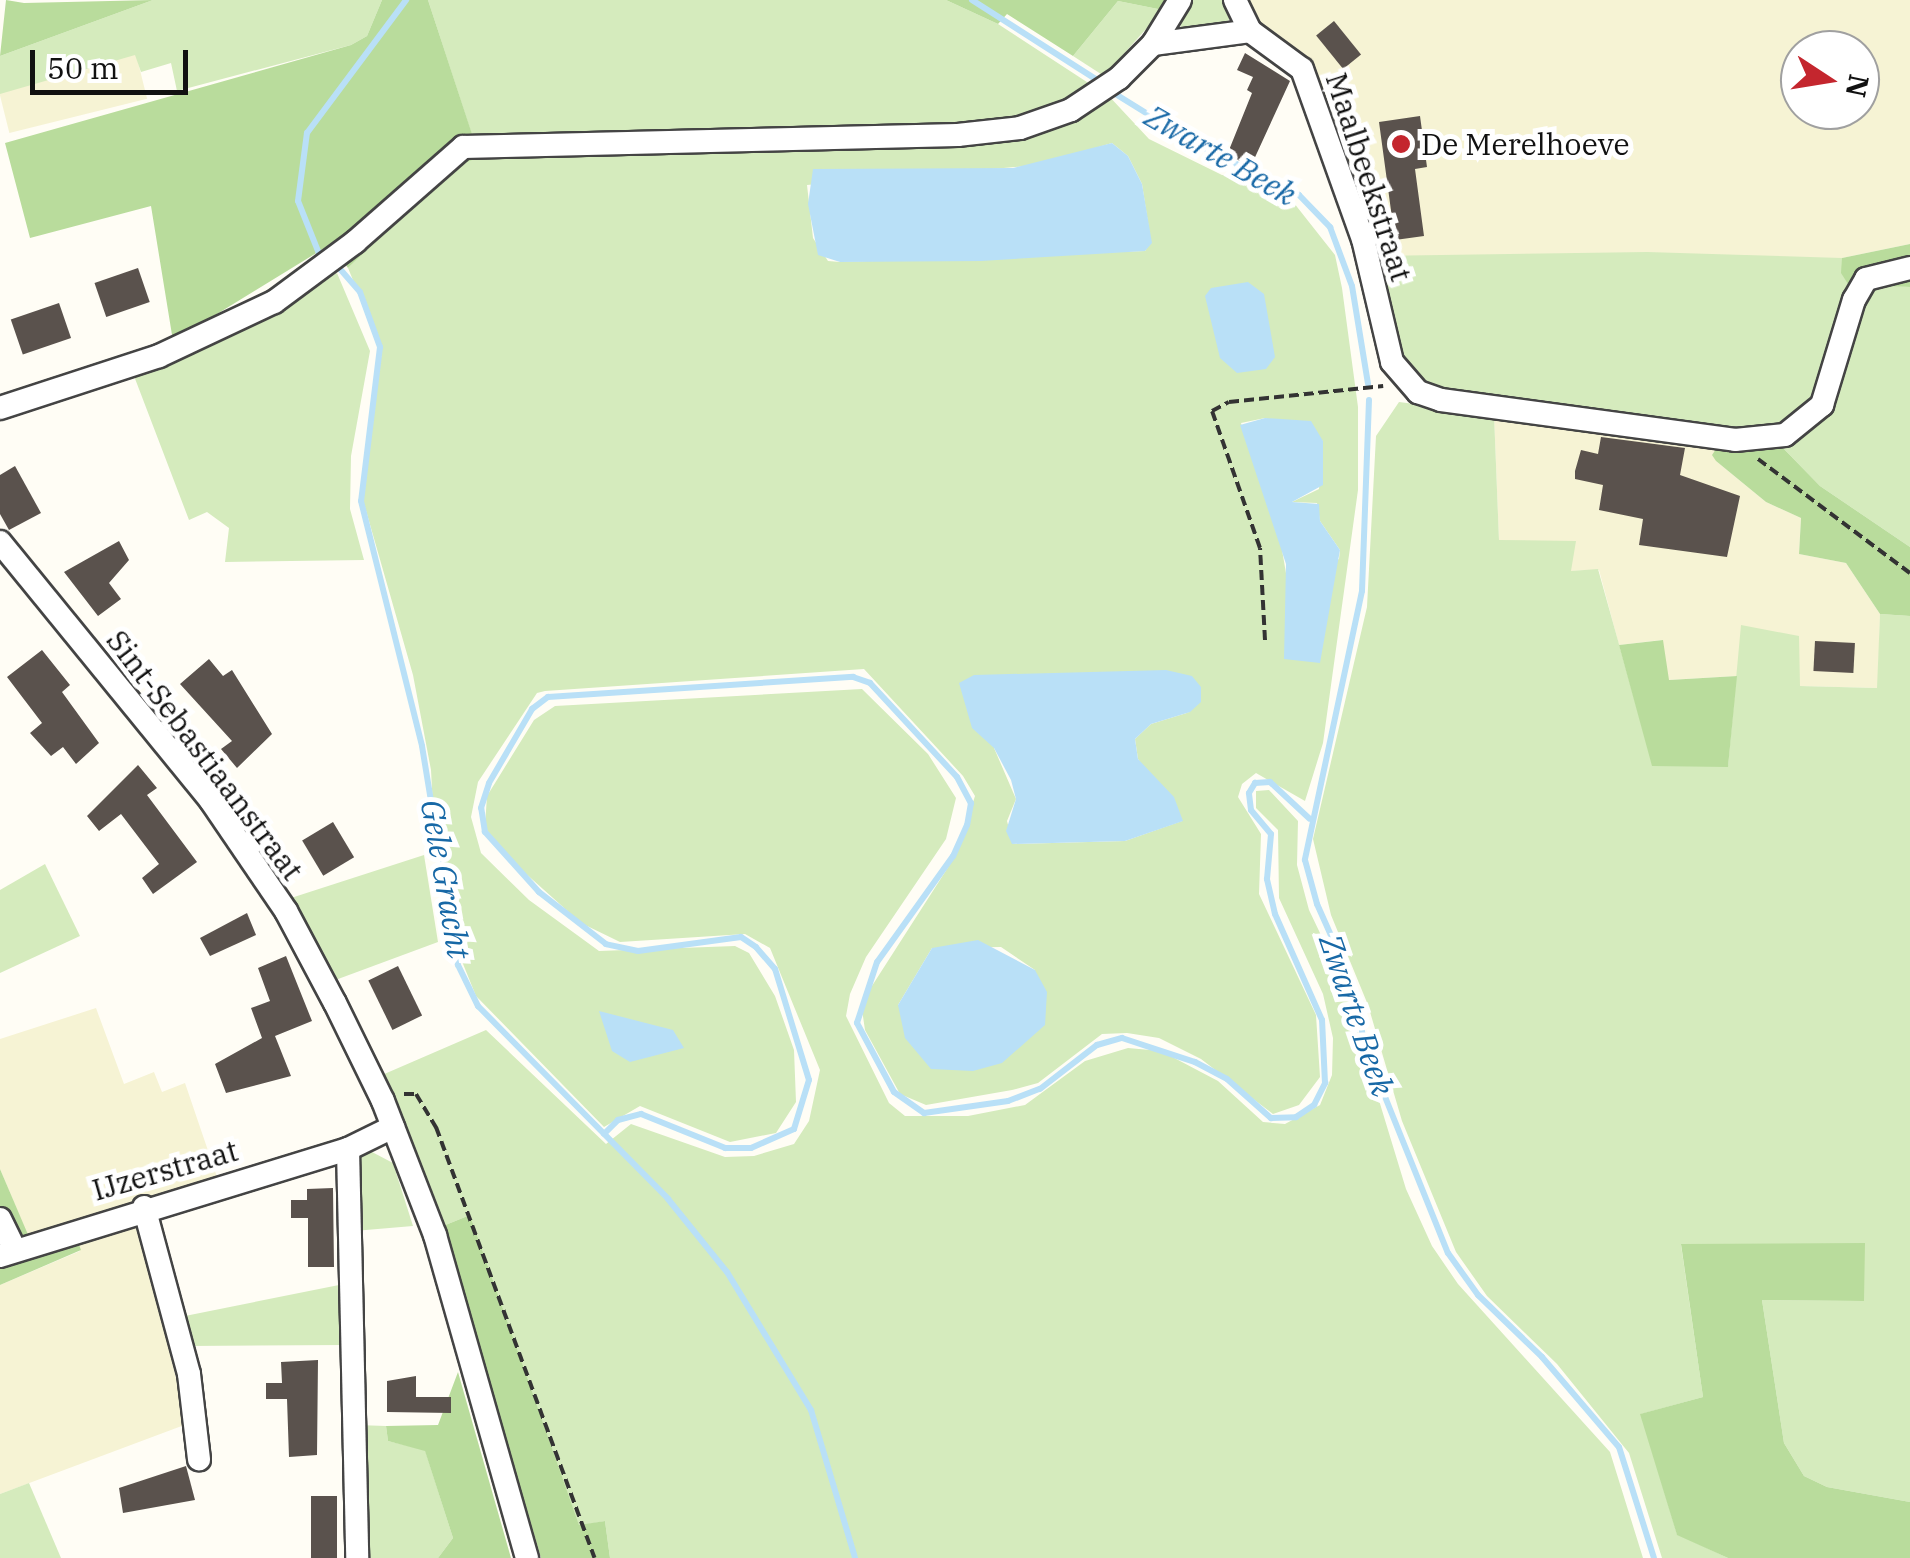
<!DOCTYPE html>
<html>
<head>
<meta charset="utf-8">
<style>
  body { margin:0 }
  #map { position:relative; width:1910px; height:1558px; overflow:hidden; background:#fffdf5; font-family:"IBM Plex Serif",serif }
  div>[style] { position:absolute }
  .farmland>* { inset:0; background:#f6f3d4; transform-origin:0 0 }
  .green>* { inset:0; background:#d5ebbd }
  .forest>* { inset:0; background:#b9dc9c }
  .water>* { inset:0; background:#b9e0f7 }
  .stream>* { height:6px; margin:-3px; padding:0 3px; transform-origin:3px; border-radius:3px; background:#b9e0f7 }
  .building>* { inset:0; background:#5a524d; transform-origin:0 0 }
  .path>* { height:4px; margin-top:-2px; transform-origin:0; background:repeating-linear-gradient(90deg,#333 0 10px,transparent 0 15px) }
  .roads { filter:drop-shadow(2px 0 #444) drop-shadow(-2px 0 #444) drop-shadow(0 2px #444) drop-shadow(0 -2px #444) }
  .street>* { height:22px; margin:-11px; padding:0 11px; transform-origin:11px; border-radius:11px; background:#fff }
  .dots>* { width:28px; height:28px; translate:-50% -50%; box-sizing:border-box; border:5px solid #fff; border-radius:50% }
  span { translate:-50% -50%; white-space:nowrap; text-align:center; line-height:1.15; -webkit-text-stroke:10px #fff; paint-order:stroke }
  .poi-label { font-size:30px; color:#111 }
  .left { translate:0 -50%; text-align:left }
  .street-label { font-size:30px; color:#111 }
  .water-label { font-size:32px; color:#1768a6; font-style:italic }
  .north { position:absolute; left:1780px; top:30px; width:100px; height:100px; box-sizing:border-box; background:#fff; border:2px solid #a0a0a0; border-radius:50%; rotate:102deg; font-size:28px; font-weight:700; line-height:40px; text-align:center; color:#111 }
  .north::after { content:''; display:block; margin:auto; width:35px; height:45px; background:#c4262e; clip-path:polygon(50% 0,100% 100%,50% 72%,0 100%) }
  .scale { position:absolute; left:30px; top:50px; width:158px; height:45px; box-sizing:border-box; border:5px solid #111; border-top:0; padding-left:12px; font-size:30px; line-height:35px; white-space:nowrap; color:#111; -webkit-text-stroke:8px #fff; paint-order:stroke }
</style>
</head>
<body>
<div id="map">
  <div class="farmland">
    <i style="clip-path:polygon(evenodd,1245px 0,1910px 0,1910px 244px,1842px 258px,1373px 256px,1291px 49px,1258px 22px,1245px 0,1800px 50px,1860px 50px,1860px 110px,1800px 110px,1800px 50px)"></i>
    <i style="left:136px;top:54px;width:46px;height:142px;rotate:76deg"></i>
    <i style="clip-path:polygon(1494px 414px,1718px 446px,1716px 461px,1766px 502px,1801px 518px,1799px 554px,1846px 563px,1880px 614px,1878px 688px,1799px 686px,1742px 626px,1737px 676px,1668px 680px,1662px 640px,1619px 645px,1599px 570px,1571px 571px,1499px 541px)"></i>
    <i style="clip-path:polygon(96px 1008px,124px 1084px,154px 1072px,162px 1092px,185px 1083px,218px 1180px,27px 1234px,0 1169px,0 1039px)"></i>
    <i style="clip-path:polygon(139px 1224px,187px 1424px,0 1494px,0 1285px,80px 1251px,76px 1237px)"></i>
  </div>
  <div class="green">
    <i style="clip-path:polygon(153px 0,382px 0,367px 36px,351px 45px,177px 91px,171px 63px,141px 72px,135px 55px,0 94px,0 56px)"></i>
    <i style="clip-path:polygon(428px 0,946px 0,998px 24px,1093px 86px,1012px 123px,472px 135px)"></i>
    <i style="clip-path:polygon(1186px 0,1230px 0,1232px 16px,1224px 25px,1180px 29px)"></i>
    <i style="clip-path:polygon(1118px 1px,1163px 10px,1104px 76px,1073px 56px)"></i>
    <i style="clip-path:polygon(evenodd,1107px 94px,1149px 139px,1222px 175px,1253px 177px,1290px 198px,1335px 255px,1342px 288px,1358px 407px,1358px 490px,1323px 743px,1305px 801px,1256px 773px,1242px 784px,1238px 797px,1261px 834px,1259px 894px,1316px 1015px,1320px 1077px,1299px 1105px,1273px 1114px,1201px 1059px,1159px 1038px,1127px 1033px,1102px 1034px,1038px 1083px,1012px 1090px,926px 1105px,900px 1094px,865px 1030px,861px 1003px,956px 855px,975px 796px,963px 776px,864px 669px,545px 691px,537px 693px,478px 782px,471px 817px,481px 853px,529px 900px,599px 951px,735px 946px,749px 953px,775px 996px,794px 1050px,796px 1102px,776px 1133px,730px 1142px,640px 1106px,604px 1127px,476px 996px,459px 954px,435px 846px,431px 770px,413px 675px,363px 500px,382px 350px,348px 268px,425px 191px,474px 154px,938px 140px,1107px 94px,1112px 143px,1128px 156px,1142px 184px,1151px 242px,1145px 251px,840px 262px,828px 261px,813px 238px,807px 185px,1038px 165px,1112px 143px,1107px 94px,1265px 418px,1323px 441px,1319px 489px,1292px 502px,1317px 503px,1320px 521px,1340px 550px,1339px 559px,1288px 585px,1280px 538px,1241px 423px,1265px 418px,1107px 94px,1190px 712px,1151px 724px,1135px 739px,1138px 759px,1182px 821px,1125px 841px,1013px 844px,1007px 821px,1016px 799px,994px 748px,1190px 712px,1107px 94px,1001px 947px,1035px 970px,898px 1005px,932px 948px,1001px 947px)"></i>
    <i style="clip-path:polygon(1647px 252px,1842px 258px,1848px 284px,1812px 405px,1789px 424px,1753px 434px,1423px 386px,1400px 364px,1373px 256px)"></i>
    <i style="clip-path:polygon(337px 273px,370px 351px,351px 456px,350px 509px,364px 560px,225px 562px,229px 528px,207px 512px,189px 520px,134px 376px,220px 340px)"></i>
    <i style="clip-path:polygon(1874px 284px,1910px 287px,1910px 547px,1820px 486px,1783px 448px,1828px 412px,1852px 324px)"></i>
    <i style="clip-path:polygon(1399px 402px,1494px 414px,1499px 540px,1576px 541px,1571px 571px,1598px 569px,1653px 766px,1728px 766px,1741px 625px,1799px 636px,1800px 686px,1877px 688px,1880px 614px,1910px 616px,1910px 1502px,1827px 1487px,1804px 1476px,1784px 1443px,1762px 1300px,1863px 1301px,1681px 1245px,1703px 1397px,1641px 1414px,1677px 1534px,1728px 1558px,1662px 1558px,1629px 1453px,1557px 1364px,1487px 1296px,1456px 1252px,1402px 1121px,1368px 1005px,1331px 915px,1313px 839px,1367px 607px,1376px 436px)"></i>
    <i style="clip-path:polygon(862px 689px,928px 754px,956px 798px,946px 839px,866px 957px,850px 994px,846px 1016px,889px 1103px,905px 1116px,968px 1116px,1025px 1105px,1085px 1061px,1128px 1048px,1161px 1051px,1218px 1081px,1263px 1122px,1285px 1124px,1320px 1105px,1332px 1075px,1333px 1038px,1323px 994px,1279px 898px,1278px 830px,1256px 808px,1256px 791px,1269px 790px,1298px 821px,1297px 865px,1309px 910px,1342px 979px,1406px 1189px,1432px 1246px,1458px 1284px,1610px 1452px,1643px 1558px,610px 1558px,605px 1521px,579px 1526px,470px 1215px,443px 1226px,382px 1075px,486px 1030px,606px 1144px,631px 1124px,725px 1157px,754px 1156px,794px 1144px,809px 1121px,820px 1070px,770px 948px,745px 934px,620px 942px,581px 923px,497px 848px,485px 826px,487px 796px,534px 720px,555px 706px)"></i>
    <i style="clip-path:polygon(424px 855px,438px 942px,330px 982px,291px 898px)"></i>
    <i style="clip-path:polygon(45px 864px,80px 936px,0 973px,0 890px)"></i>
    <i style="clip-path:polygon(372px 1152px,393px 1163px,413px 1226px,354px 1231px,357px 1157px)"></i>
    <i style="clip-path:polygon(344px 1284px,345px 1345px,188px 1346px,180px 1317px)"></i>
    <i style="clip-path:polygon(357px 1425px,386px 1426px,388px 1441px,425px 1450px,453px 1538px,438px 1558px,362px 1558px)"></i>
    <i style="clip-path:polygon(29px 1483px,61px 1558px,0 1558px,0 1494px)"></i>
  </div>
  <div class="forest">
    <i style="clip-path:polygon(6px 0,24px 3px,153px 0,0 56px)"></i>
    <i style="clip-path:polygon(382px 0,428px 0,472px 134px,487px 134px,488px 154px,451px 168px,348px 268px,331px 244px,173px 341px,151px 206px,30px 238px,5px 143px,351px 45px,367px 36px)"></i>
    <i style="clip-path:polygon(946px 0,1166px 0,1163px 10px,1118px 1px,1073px 56px,1007px 14px,998px 24px)"></i>
    <i style="clip-path:polygon(1910px 244px,1910px 287px,1848px 284px,1841px 273px,1842px 258px)"></i>
    <i style="clip-path:polygon(1718px 446px,1783px 448px,1820px 486px,1910px 547px,1910px 616px,1880px 614px,1846px 563px,1799px 554px,1801px 518px,1766px 502px,1716px 461px,1712px 455px)"></i>
    <i style="clip-path:polygon(1663px 640px,1669px 680px,1737px 676px,1728px 767px,1652px 766px,1619px 645px)"></i>
    <i style="clip-path:polygon(0 1169px,35px 1251px,76px 1237px,81px 1250px,0 1285px)"></i>
    <i style="clip-path:polygon(470px 1215px,579px 1525px,605px 1521px,610px 1558px,541px 1558px,443px 1226px)"></i>
    <i style="clip-path:polygon(1865px 1243px,1864px 1301px,1762px 1300px,1784px 1443px,1804px 1476px,1827px 1487px,1910px 1502px,1910px 1558px,1728px 1558px,1677px 1535px,1640px 1414px,1703px 1397px,1681px 1244px)"></i>
    <i style="clip-path:polygon(458px 1372px,511px 1558px,438px 1558px,453px 1538px,425px 1451px,388px 1441px,386px 1426px,438px 1425px)"></i>
  </div>
  <div class="water">
    <i style="clip-path:polygon(1112px 143px,1128px 156px,1142px 184px,1152px 243px,1145px 251px,981px 261px,840px 262px,818px 255px,808px 204px,813px 169px,1013px 168px)"></i>
    <i style="clip-path:polygon(1248px 282px,1264px 294px,1275px 357px,1266px 369px,1237px 373px,1220px 358px,1205px 296px,1211px 288px)"></i>
    <i style="clip-path:polygon(1265px 418px,1311px 421px,1323px 441px,1323px 485px,1292px 502px,1319px 504px,1320px 521px,1340px 550px,1320px 663px,1284px 659px,1286px 564px,1240px 425px)"></i>
    <i style="clip-path:polygon(1166px 670px,1192px 676px,1201px 687px,1201px 702px,1190px 712px,1151px 724px,1135px 739px,1138px 759px,1174px 797px,1183px 821px,1125px 841px,1012px 844px,1006px 831px,1016px 799px,1011px 780px,994px 748px,972px 728px,959px 683px,974px 675px)"></i>
    <i style="clip-path:polygon(978px 940px,1035px 970px,1047px 992px,1045px 1025px,1002px 1063px,973px 1071px,931px 1069px,905px 1038px,898px 1005px,932px 948px)"></i>
    <i style="clip-path:polygon(599px 1011px,673px 1030px,684px 1048px,630px 1062px,612px 1051px)"></i>
  </div>
  <div class="stream">
    <i style="left:972px;top:0;width:152px;rotate:32.6deg"></i>
    <i style="left:1109px;top:90px;width:102px;rotate:31.8deg"></i>
    <i style="left:1196px;top:144px;width:115px;rotate:26.3deg"></i>
    <i style="left:1299px;top:195px;width:45px;rotate:45.9deg"></i>
    <i style="left:1330px;top:227px;width:63px;rotate:69.6deg"></i>
    <i style="left:1352px;top:286px;width:99px;rotate:80.7deg"></i>
    <i style="left:320px;top:256px;width:59px;rotate:-111.8deg"></i>
    <i style="left:298px;top:201px;width:69px;rotate:-82.5deg"></i>
    <i style="left:307px;top:133px;width:166px;rotate:-53.3deg"></i>
    <i style="left:340px;top:269px;width:30px;rotate:49deg"></i>
    <i style="left:360px;top:292px;width:59px;rotate:70deg"></i>
    <i style="left:380px;top:347px;width:155px;rotate:97deg"></i>
    <i style="left:361px;top:501px;width:252px;rotate:76deg"></i>
    <i style="left:422px;top:746px;width:222px;rotate:80.7deg"></i>
    <i style="left:458px;top:965px;width:46px;rotate:64deg"></i>
    <i style="left:478px;top:1006px;width:271px;rotate:45.4deg"></i>
    <i style="left:668px;top:1199px;width:94px;rotate:51.1deg"></i>
    <i style="left:727px;top:1272px;width:162px;rotate:58.7deg"></i>
    <i style="left:811px;top:1410px;width:154px;rotate:73.4deg"></i>
    <i style="left:1369px;top:400px;width:191px;rotate:92.1deg"></i>
    <i style="left:1362px;top:591px;width:275px;rotate:102deg"></i>
    <i style="left:1305px;top:860px;width:46px;rotate:74.7deg"></i>
    <i style="left:1317px;top:904px;width:89px;rotate:66deg"></i>
    <i style="left:1353px;top:985px;width:63px;rotate:79deg"></i>
    <i style="left:1365px;top:1047px;width:222px;rotate:68.1deg"></i>
    <i style="left:1448px;top:1253px;width:52px;rotate:54.5deg"></i>
    <i style="left:1478px;top:1295px;width:89px;rotate:44.1deg"></i>
    <i style="left:1542px;top:1357px;width:118px;rotate:49.5deg"></i>
    <i style="left:1619px;top:1447px;width:116px;rotate:72.5deg"></i>
    <i style="left:604px;top:1134px;width:20px;rotate:-45deg"></i>
    <i style="left:618px;top:1120px;width:24px;rotate:-15deg"></i>
    <i style="left:641px;top:1114px;width:91px;rotate:22deg"></i>
    <i style="left:725px;top:1148px;width:26px"></i>
    <i style="left:751px;top:1148px;width:47px;rotate:-23.8deg"></i>
    <i style="left:794px;top:1129px;width:51px;rotate:-73deg"></i>
    <i style="left:809px;top:1080px;width:116px;rotate:-107deg"></i>
    <i style="left:775px;top:969px;width:29px;rotate:-131deg"></i>
    <i style="left:756px;top:947px;width:18px;rotate:-146deg"></i>
    <i style="left:741px;top:937px;width:104px;rotate:172.3deg"></i>
    <i style="left:638px;top:951px;width:33px;rotate:-168deg"></i>
    <i style="left:606px;top:944px;width:85px;rotate:-142.2deg"></i>
    <i style="left:539px;top:892px;width:81px;rotate:-132deg"></i>
    <i style="left:485px;top:832px;width:24px;rotate:-99deg"></i>
    <i style="left:481px;top:808px;width:26px;rotate:-72deg"></i>
    <i style="left:489px;top:783px;width:86px;rotate:-59.8deg"></i>
    <i style="left:532px;top:709px;width:20px;rotate:-37deg"></i>
    <i style="left:548px;top:697px;width:306px;rotate:-3.8deg"></i>
    <i style="left:853px;top:677px;width:18px;rotate:19deg"></i>
    <i style="left:870px;top:683px;width:128px;rotate:47.2deg"></i>
    <i style="left:957px;top:777px;width:30px;rotate:62deg"></i>
    <i style="left:971px;top:803px;width:22px;rotate:100deg"></i>
    <i style="left:967px;top:825px;width:34px;rotate:114deg"></i>
    <i style="left:953px;top:856px;width:130px;rotate:125.6deg"></i>
    <i style="left:877px;top:962px;width:64px;rotate:108.2deg"></i>
    <i style="left:857px;top:1023px;width:78px;rotate:61.8deg"></i>
    <i style="left:894px;top:1092px;width:37px;rotate:35deg"></i>
    <i style="left:924px;top:1113px;width:85px;rotate:-8.1deg"></i>
    <i style="left:1008px;top:1101px;width:34px;rotate:-21deg"></i>
    <i style="left:1040px;top:1089px;width:72px;rotate:-37.7deg"></i>
    <i style="left:1097px;top:1045px;width:26px;rotate:-16deg"></i>
    <i style="left:1122px;top:1038px;width:77px;rotate:18.2deg"></i>
    <i style="left:1195px;top:1062px;width:36px;rotate:28deg"></i>
    <i style="left:1227px;top:1079px;width:59px;rotate:41.6deg"></i>
    <i style="left:1271px;top:1118px;width:25px;rotate:-2deg"></i>
    <i style="left:1296px;top:1117px;width:22px;rotate:-34deg"></i>
    <i style="left:1314px;top:1105px;width:25px;rotate:-63deg"></i>
    <i style="left:1325px;top:1083px;width:63px;rotate:-92.7deg"></i>
    <i style="left:1322px;top:1020px;width:116px;rotate:-113.9deg"></i>
    <i style="left:1275px;top:914px;width:36px;rotate:-103deg"></i>
    <i style="left:1267px;top:879px;width:45px;rotate:-84.9deg"></i>
    <i style="left:1271px;top:834px;width:31px;rotate:-130deg"></i>
    <i style="left:1251px;top:810px;width:17px;rotate:-97deg"></i>
    <i style="left:1249px;top:793px;width:12px;rotate:-59deg"></i>
    <i style="left:1255px;top:783px;width:15px;rotate:-4deg"></i>
    <i style="left:1270px;top:782px;width:54px;rotate:42.8deg"></i>
  </div>
  <div class="building">
    <i style="left:1334px;top:21px;width:43px;height:23px;rotate:51deg"></i>
    <i style="clip-path:polygon(1245px 53px,1290px 81px,1251px 166px,1227px 155px,1252px 93px,1247px 90px,1253px 77px,1237px 70px)"></i>
    <i style="clip-path:polygon(1420px 116px,1427px 167px,1415px 169px,1424px 236px,1395px 240px,1379px 122px)"></i>
    <i style="left:138px;top:268px;width:36px;height:46px;rotate:71deg"></i>
    <i style="left:59px;top:303px;width:37px;height:51px;rotate:71deg"></i>
    <i style="clip-path:polygon(1601px 437px,1685px 448px,1680px 475px,1740px 496px,1727px 557px,1639px 545px,1643px 519px,1599px 510px,1603px 485px,1575px 479px,1575px 471px,1581px 450px,1598px 454px)"></i>
    <i style="clip-path:polygon(15px 466px,41px 513px,9px 530px,0 514px,0 475px)"></i>
    <i style="clip-path:polygon(119px 541px,129px 560px,109px 583px,121px 599px,98px 616px,64px 572px)"></i>
    <i style="left:1815px;top:641px;width:40px;height:30px;rotate:3deg"></i>
    <i style="clip-path:polygon(42px 650px,70px 685px,62px 692px,99px 743px,76px 764px,63px 747px,51px 756px,30px 733px,42px 723px,7px 677px)"></i>
    <i style="clip-path:polygon(209px 659px,223px 676px,232px 670px,272px 734px,237px 768px,221px 749px,232px 741px,180px 684px)"></i>
    <i style="clip-path:polygon(138px 765px,157px 788px,147px 795px,197px 862px,153px 894px,142px 878px,159px 864px,121px 814px,99px 831px,87px 816px)"></i>
    <i style="left:333px;top:822px;width:41px;height:36px;rotate:59deg"></i>
    <i style="clip-path:polygon(247px 913px,256px 935px,210px 956px,200px 938px)"></i>
    <i style="clip-path:polygon(286px 956px,312px 1021px,275px 1036px,291px 1076px,226px 1093px,215px 1064px,262px 1038px,251px 1008px,270px 1001px,258px 968px)"></i>
    <i style="left:398px;top:966px;width:55px;height:33px;rotate:64deg"></i>
    <i style="clip-path:polygon(333px 1188px,334px 1267px,308px 1267px,308px 1218px,291px 1218px,291px 1200px,307px 1200px,307px 1189px)"></i>
    <i style="clip-path:polygon(318px 1360px,317px 1455px,289px 1457px,287px 1399px,266px 1399px,266px 1383px,282px 1383px,281px 1362px)"></i>
    <i style="clip-path:polygon(416px 1376px,416px 1397px,451px 1397px,451px 1413px,387px 1412px,387px 1381px)"></i>
    <i style="clip-path:polygon(186px 1466px,195px 1500px,123px 1513px,119px 1488px)"></i>
    <i style="left:311px;top:1496px;width:26px;height:62px"></i>
  </div>
  <div class="path">
    <i style="left:1758px;top:459px;width:190px;rotate:36.9deg"></i>
    <i style="left:1265px;top:640px;width:92px;rotate:-93.1deg"></i>
    <i style="left:1260px;top:548px;width:145px;rotate:-109.3deg"></i>
    <i style="left:1212px;top:411px;width:19px;rotate:-28deg"></i>
    <i style="left:1229px;top:402px;width:155px;rotate:-5.9deg"></i>
    <i style="left:404px;top:1094px;width:12px"></i>
    <i style="left:416px;top:1094px;width:39px;rotate:59deg"></i>
    <i style="left:436px;top:1127px;width:459px;rotate:69.8deg"></i>
  </div>
  <div class="roads">
    <div class="street">
      <i style="left:1235px;top:0;width:34px;rotate:64deg"></i>
      <i style="left:1153px;top:44px;width:98px;rotate:-7.6deg"></i>
      <i style="left:1250px;top:31px;width:64px;rotate:36.2deg"></i>
      <i style="left:1302px;top:69px;width:181px;rotate:70.3deg"></i>
      <i style="left:1363px;top:239px;width:126px;rotate:76.7deg"></i>
      <i style="left:1392px;top:362px;width:40px;rotate:49deg"></i>
      <i style="left:1418px;top:392px;width:24px;rotate:19deg"></i>
      <i style="left:1441px;top:400px;width:297px;rotate:7.7deg"></i>
      <i style="left:1735px;top:440px;width:50px;rotate:-5.7deg"></i>
      <i style="left:1785px;top:435px;width:48px;rotate:-39deg"></i>
      <i style="left:1822px;top:405px;width:110px;rotate:-73.1deg"></i>
      <i style="left:1854px;top:300px;width:24px;rotate:-60deg"></i>
      <i style="left:1866px;top:279px;width:45px;rotate:-14deg"></i>
      <i style="left:0;top:408px;width:167px;rotate:-18.1deg"></i>
      <i style="left:159px;top:356px;width:127px;rotate:-25.2deg"></i>
      <i style="left:274px;top:302px;width:101px;rotate:-36.5deg"></i>
      <i style="left:355px;top:242px;width:144px;rotate:-41.3deg"></i>
      <i style="left:463px;top:147px;width:495px;rotate:-1.4deg"></i>
      <i style="left:958px;top:135px;width:62px;rotate:-6.4deg"></i>
      <i style="left:1020px;top:128px;width:54px;rotate:-19.4deg"></i>
      <i style="left:1071px;top:110px;width:58px;rotate:-33.7deg"></i>
      <i style="left:1119px;top:78px;width:48px;rotate:-45deg"></i>
      <i style="left:1153px;top:44px;width:52px;rotate:-58.5deg"></i>
      <i style="left:0;top:542px;width:334px;rotate:50.8deg"></i>
      <i style="left:211px;top:801px;width:133px;rotate:55.7deg"></i>
      <i style="left:286px;top:911px;width:104px;rotate:62deg"></i>
      <i style="left:335px;top:1003px;width:109px;rotate:63.9deg"></i>
      <i style="left:383px;top:1101px;width:144px;rotate:68.8deg"></i>
      <i style="left:435px;top:1235px;width:336px;rotate:74.1deg"></i>
      <i style="left:348px;top:1149px;width:409px;rotate:88.7deg"></i>
      <i style="left:144px;top:1207px;width:173px;rotate:74.9deg"></i>
      <i style="left:189px;top:1374px;width:86px;rotate:83.3deg"></i>
      <i style="left:0;top:1219px;width:32px;rotate:64deg"></i>
      <i style="left:0;top:1256px;width:364px;rotate:-17.1deg"></i>
      <i style="left:348px;top:1149px;width:50px;rotate:-26.1deg"></i>
    </div>
  </div>
  <div class="dots">
    <i style="left:1401px;top:144px;background:#c4262e"></i>
  </div>
  <div class="poi-label">
    <span class="left" style="left:1421px;top:144px">De Merelhoeve</span>
  </div>
  <div class="street-label">
    <span style="left:1369px;top:177px;rotate:72deg">Maalbeekstraat</span>
    <span style="left:205px;top:755px;rotate:53deg">Sint-Sebastiaanstraat</span>
    <span style="left:165px;top:1170px;rotate:-16deg">IJzerstraat</span>
  </div>
  <div class="water-label">
    <span style="left:1221px;top:155px;rotate:30deg">Zwarte Beek</span>
    <span style="left:446px;top:879px;rotate:80deg">Gele Gracht</span>
    <span style="left:1357px;top:1015px;rotate:71deg">Zwarte Beek</span>
  </div>
  <div class="north">N</div>
  <div class="scale">50 m</div>
</div>
</body>
</html>
